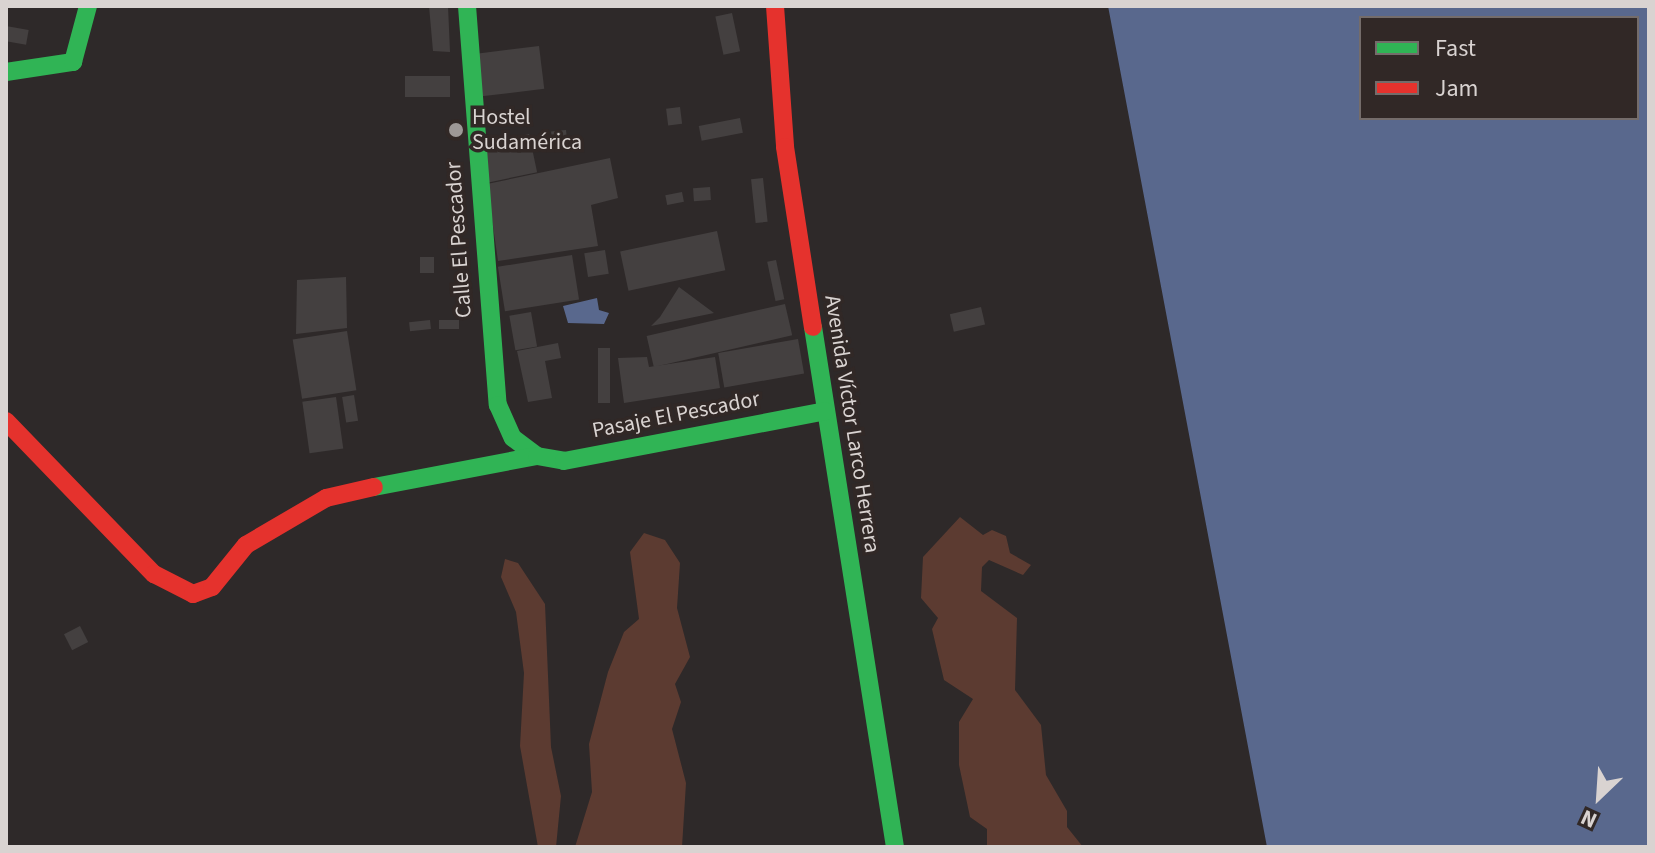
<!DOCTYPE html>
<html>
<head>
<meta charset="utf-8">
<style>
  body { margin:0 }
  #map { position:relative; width:1655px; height:853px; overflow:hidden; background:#2e2929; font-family:"Source Sans 3",sans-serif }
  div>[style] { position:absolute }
  .green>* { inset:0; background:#5c3b31 }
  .water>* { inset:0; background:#59688d }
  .building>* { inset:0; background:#444040; transform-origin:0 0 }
  .fast>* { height:18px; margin:-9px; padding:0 9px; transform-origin:9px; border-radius:9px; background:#30b455 }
  .jam>* { height:18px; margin:-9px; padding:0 9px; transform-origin:9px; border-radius:9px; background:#e5322d }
  .dots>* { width:22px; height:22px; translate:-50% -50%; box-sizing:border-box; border:4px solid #312826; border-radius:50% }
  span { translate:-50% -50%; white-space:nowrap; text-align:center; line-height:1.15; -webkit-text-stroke:7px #312826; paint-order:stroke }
  .poi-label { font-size:22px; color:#d9d3d1 }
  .left { translate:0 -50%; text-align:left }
  .street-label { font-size:22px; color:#d9d3d1 }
  .frame { position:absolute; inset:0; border:8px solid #d9d3d1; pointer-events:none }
  .legend { position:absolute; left:1359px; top:16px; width:280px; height:104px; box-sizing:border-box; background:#312826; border:2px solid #746c6a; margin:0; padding:10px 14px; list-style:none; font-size:24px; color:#d9d3d1 }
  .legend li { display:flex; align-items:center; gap:16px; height:40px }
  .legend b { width:40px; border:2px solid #746c6a }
  .north { position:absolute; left:1559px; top:757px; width:80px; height:80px; -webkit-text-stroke:6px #312826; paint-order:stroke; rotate:205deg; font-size:22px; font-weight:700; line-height:32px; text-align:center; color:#d9d3d1 }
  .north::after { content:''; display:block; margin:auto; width:28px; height:36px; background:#d9d3d1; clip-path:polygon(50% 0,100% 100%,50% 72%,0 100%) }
</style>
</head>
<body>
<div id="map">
  <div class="green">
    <i style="clip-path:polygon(960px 517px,983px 535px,992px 530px,1006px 536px,1010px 553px,1031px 565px,1023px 575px,989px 560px,982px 567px,981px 591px,1017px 618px,1015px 690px,1041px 725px,1046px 775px,1067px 811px,1067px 827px,1083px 847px,987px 847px,987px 829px,970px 817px,959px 765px,959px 722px,973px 699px,944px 680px,932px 629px,938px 618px,921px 598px,923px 557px)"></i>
    <i style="clip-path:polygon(644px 533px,665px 540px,680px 563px,677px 608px,690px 657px,675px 684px,681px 702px,672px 729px,686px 783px,682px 847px,575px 847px,592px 792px,589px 744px,608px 672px,624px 632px,639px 619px,630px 552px)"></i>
    <i style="clip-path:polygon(505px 559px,518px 563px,545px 604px,551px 747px,561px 796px,556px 847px,538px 847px,520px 746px,524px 673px,516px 612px,501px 577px)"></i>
  </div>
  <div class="water">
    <i style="clip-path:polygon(evenodd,1108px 6px,1649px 6px,1649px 847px,1267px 847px,1108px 6px,1361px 18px,1637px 18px,1637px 118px,1361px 118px,1361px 18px)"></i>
    <i style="clip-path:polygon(597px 298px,599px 310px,609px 313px,604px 324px,568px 323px,563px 306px)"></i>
  </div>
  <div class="building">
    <i style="clip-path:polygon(429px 6px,448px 6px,450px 52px,433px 51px)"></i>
    <i style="left:732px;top:13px;width:39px;height:17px;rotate:78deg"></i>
    <i style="left:6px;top:26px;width:23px;height:15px;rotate:10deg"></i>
    <i style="left:539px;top:46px;width:43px;height:63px;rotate:83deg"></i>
    <i style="left:405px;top:76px;width:45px;height:21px"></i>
    <i style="left:680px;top:107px;width:17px;height:14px;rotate:83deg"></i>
    <i style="left:740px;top:118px;width:15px;height:42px;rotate:79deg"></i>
    <i style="left:566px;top:130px;width:18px;height:15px;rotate:84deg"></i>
    <i style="left:529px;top:134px;width:39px;height:51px;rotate:78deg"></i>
    <i style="clip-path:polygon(610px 158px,618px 198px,591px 205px,598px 246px,498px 261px,487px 184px)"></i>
    <i style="left:763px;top:178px;width:44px;height:12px;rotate:84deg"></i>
    <i style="left:710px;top:187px;width:13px;height:17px;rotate:86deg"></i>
    <i style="left:682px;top:192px;width:10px;height:17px;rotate:79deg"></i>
    <i style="left:717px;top:231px;width:40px;height:99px;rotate:78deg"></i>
    <i style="left:605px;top:250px;width:24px;height:21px;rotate:81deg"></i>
    <i style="left:572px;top:255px;width:45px;height:75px;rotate:81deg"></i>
    <i style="left:434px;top:257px;width:16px;height:14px;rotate:90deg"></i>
    <i style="left:776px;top:260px;width:40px;height:9px;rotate:78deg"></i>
    <i style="clip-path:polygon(346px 277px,347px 328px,296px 334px,297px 280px)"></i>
    <i style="clip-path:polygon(679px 287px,714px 313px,651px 326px,660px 317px)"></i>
    <i style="left:785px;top:304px;width:32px;height:142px;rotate:77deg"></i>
    <i style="left:981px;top:307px;width:18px;height:32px;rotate:77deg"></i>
    <i style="left:531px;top:312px;width:35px;height:22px;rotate:80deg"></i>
    <i style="left:430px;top:320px;width:9px;height:21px;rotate:84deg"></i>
    <i style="left:439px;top:320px;width:20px;height:9px"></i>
    <i style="left:347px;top:331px;width:60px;height:55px;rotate:81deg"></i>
    <i style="left:798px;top:339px;width:35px;height:81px;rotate:80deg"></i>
    <i style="clip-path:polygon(558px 343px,561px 358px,545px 361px,552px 398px,528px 402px,517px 351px)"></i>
    <i style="left:598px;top:348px;width:12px;height:55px"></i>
    <i style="clip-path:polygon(647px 357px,649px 367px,715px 357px,720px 388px,624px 403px,618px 358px)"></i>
    <i style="left:354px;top:395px;width:26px;height:12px;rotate:81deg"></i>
    <i style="left:336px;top:397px;width:52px;height:34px;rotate:82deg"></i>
    <i style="left:80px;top:626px;width:18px;height:18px;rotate:63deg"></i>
  </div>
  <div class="fast">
    <i style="left:467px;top:6px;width:400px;rotate:85.6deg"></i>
    <i style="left:498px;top:405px;width:36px;rotate:66deg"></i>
    <i style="left:513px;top:438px;width:30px;rotate:37deg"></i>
    <i style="left:6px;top:72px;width:68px;rotate:-8.5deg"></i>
    <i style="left:73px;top:62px;width:58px;rotate:-75deg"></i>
    <i style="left:813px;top:327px;width:526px;rotate:81.04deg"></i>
    <i style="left:374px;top:487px;width:166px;rotate:-10.8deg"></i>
    <i style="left:537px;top:456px;width:27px;rotate:10deg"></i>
    <i style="left:564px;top:461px;width:266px;rotate:-10.8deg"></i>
  </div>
  <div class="jam">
    <i style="left:775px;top:6px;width:141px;rotate:85.9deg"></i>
    <i style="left:785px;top:147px;width:182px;rotate:81.2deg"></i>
    <i style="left:6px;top:421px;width:213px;rotate:46deg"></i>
    <i style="left:154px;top:574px;width:44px;rotate:27.1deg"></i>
    <i style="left:193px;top:594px;width:20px;rotate:-20deg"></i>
    <i style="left:212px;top:587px;width:54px;rotate:-51deg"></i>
    <i style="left:246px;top:545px;width:93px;rotate:-30.4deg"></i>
    <i style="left:326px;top:498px;width:49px;rotate:-12.9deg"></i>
  </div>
  <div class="dots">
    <i style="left:456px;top:130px;background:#9d9896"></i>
  </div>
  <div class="poi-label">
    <span class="left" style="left:472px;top:130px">Hostel<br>Sudamérica</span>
  </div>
  <div class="street-label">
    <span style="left:459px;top:240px;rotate:-94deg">Calle El Pescador</span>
    <span style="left:676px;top:415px;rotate:-11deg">Pasaje El Pescador</span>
    <span style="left:852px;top:424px;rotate:81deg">Avenida Víctor Larco Herrera</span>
  </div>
  <div class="frame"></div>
  <ul class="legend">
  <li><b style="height:10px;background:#30b455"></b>Fast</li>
  <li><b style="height:10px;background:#e5322d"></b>Jam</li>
  </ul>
  <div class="north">N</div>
</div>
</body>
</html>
